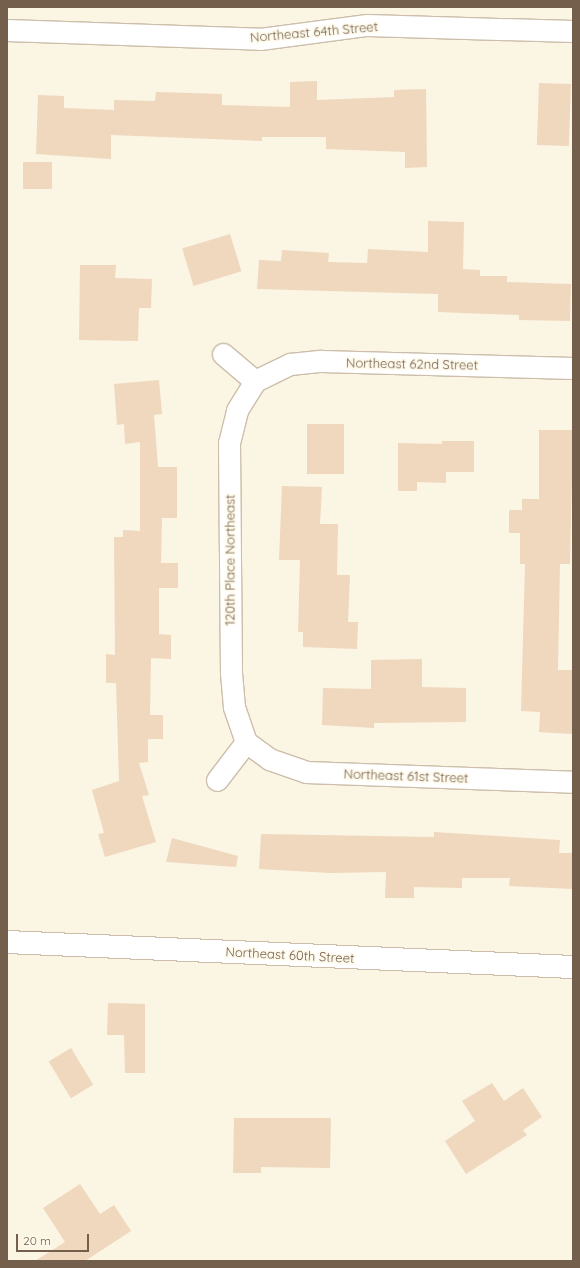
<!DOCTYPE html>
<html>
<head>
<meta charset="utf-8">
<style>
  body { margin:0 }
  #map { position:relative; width:580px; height:1268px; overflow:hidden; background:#fbf5e4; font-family:Quicksand,sans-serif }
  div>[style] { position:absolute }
  .building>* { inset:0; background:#efd8bd; transform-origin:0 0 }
  .roads { filter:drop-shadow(1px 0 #ccbeab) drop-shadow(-1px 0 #ccbeab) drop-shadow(0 1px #ccbeab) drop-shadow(0 -1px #ccbeab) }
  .street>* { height:21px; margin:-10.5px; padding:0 10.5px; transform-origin:10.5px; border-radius:10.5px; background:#fff }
  .secondary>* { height:22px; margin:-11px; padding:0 11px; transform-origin:11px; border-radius:11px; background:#fff }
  span { translate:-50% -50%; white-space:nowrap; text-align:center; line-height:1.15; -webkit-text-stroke:3.5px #fef9ea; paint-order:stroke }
  .street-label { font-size:13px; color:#735f4b }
  .frame { position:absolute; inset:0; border:8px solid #735f4b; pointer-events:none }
  .scale { position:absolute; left:16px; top:1234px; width:73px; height:18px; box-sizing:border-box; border:2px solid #735f4b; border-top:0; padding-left:5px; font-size:12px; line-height:14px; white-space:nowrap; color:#735f4b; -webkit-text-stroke:3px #fef9ea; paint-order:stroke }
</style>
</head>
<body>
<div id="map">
  <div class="building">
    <i style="clip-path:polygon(317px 81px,317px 100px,394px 97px,394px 90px,426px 89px,427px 167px,405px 168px,405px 152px,326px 149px,326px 137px,262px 137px,262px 141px,111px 135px,111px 159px,36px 154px,38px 95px,64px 96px,64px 108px,114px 110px,114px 100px,155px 101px,156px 92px,222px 94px,222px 105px,290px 107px,290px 82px)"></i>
    <i style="left:539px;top:83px;width:32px;height:62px;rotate:2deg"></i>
    <i style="left:23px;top:162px;width:29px;height:27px"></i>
    <i style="clip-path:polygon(428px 221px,464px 222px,463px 269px,480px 270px,480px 276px,507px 276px,507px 282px,571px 284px,570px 321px,519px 320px,519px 315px,438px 312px,438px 294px,257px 289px,259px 260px,281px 261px,282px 250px,329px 253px,328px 262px,367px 263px,368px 249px,428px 252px)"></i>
    <i style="left:230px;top:234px;width:39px;height:50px;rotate:73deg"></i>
    <i style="clip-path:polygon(80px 265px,116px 265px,115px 278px,152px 279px,151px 308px,139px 308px,138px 341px,79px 340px)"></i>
    <i style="clip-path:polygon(159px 380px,162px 414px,154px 415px,158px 467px,177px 467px,177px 518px,162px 518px,161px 563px,178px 563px,178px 588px,159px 588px,159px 634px,171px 635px,171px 659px,151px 658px,150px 715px,163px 715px,163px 739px,148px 739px,148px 762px,139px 763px,149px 795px,142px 796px,156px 842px,105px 857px,98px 834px,104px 833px,92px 790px,119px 781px,116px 683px,106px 683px,106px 654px,115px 655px,114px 537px,123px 537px,123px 530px,140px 531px,140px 442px,125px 444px,124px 424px,117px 425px,114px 384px)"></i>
    <i style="left:307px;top:424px;width:37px;height:50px"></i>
    <i style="clip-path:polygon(539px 430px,573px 430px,570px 564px,560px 564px,558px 670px,573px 670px,572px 734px,539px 732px,540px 712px,521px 711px,525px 564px,520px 564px,520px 533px,509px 533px,509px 510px,522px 510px,522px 499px,539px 499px)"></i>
    <i style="clip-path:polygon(442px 441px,474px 441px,474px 472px,446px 472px,446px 483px,417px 482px,417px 491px,398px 491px,398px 443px,442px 444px)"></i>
    <i style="clip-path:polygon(282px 486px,322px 487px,320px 524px,338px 524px,337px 575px,350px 575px,348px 622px,358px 622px,357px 649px,303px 647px,303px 632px,298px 632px,300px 560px,279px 560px)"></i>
    <i style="clip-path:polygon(422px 659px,422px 687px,466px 688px,466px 722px,374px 723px,374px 728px,322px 725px,323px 688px,371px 689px,371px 660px)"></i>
    <i style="clip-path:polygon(434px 832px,560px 840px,559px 853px,573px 853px,573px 889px,509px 886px,510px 878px,462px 878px,462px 888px,414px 887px,414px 898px,385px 898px,386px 872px,330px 873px,259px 869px,261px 834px,434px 837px)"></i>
    <i style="clip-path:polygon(172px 838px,238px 856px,236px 867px,166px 862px)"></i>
    <i style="clip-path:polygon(108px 1003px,145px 1004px,145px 1073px,125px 1073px,124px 1035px,107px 1035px)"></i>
    <i style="left:71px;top:1048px;width:43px;height:26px;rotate:59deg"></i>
    <i style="clip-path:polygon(492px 1083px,504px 1101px,523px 1088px,542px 1117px,523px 1130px,527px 1135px,466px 1174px,445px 1141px,475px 1121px,462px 1101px)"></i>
    <i style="clip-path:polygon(234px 1118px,331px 1118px,330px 1168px,261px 1167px,261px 1173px,233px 1173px)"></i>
    <i style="clip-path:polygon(80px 1184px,100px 1214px,114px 1205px,131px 1231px,85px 1261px,35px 1261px,65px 1242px,43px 1208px)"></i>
  </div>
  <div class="roads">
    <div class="street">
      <i style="left:7px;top:30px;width:253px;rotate:2deg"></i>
      <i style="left:260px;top:39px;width:108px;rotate:-7.5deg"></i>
      <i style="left:367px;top:25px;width:206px;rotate:1.7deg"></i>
      <i style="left:223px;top:354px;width:42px;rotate:40.2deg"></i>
      <i style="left:246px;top:742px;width:37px;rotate:-109deg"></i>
      <i style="left:234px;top:707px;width:34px;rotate:-95deg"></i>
      <i style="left:231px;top:673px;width:230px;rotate:-90.5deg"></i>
      <i style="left:229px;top:443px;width:34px;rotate:-76deg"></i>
      <i style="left:237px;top:410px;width:34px;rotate:-58deg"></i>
      <i style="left:255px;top:381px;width:39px;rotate:-26deg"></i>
      <i style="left:290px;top:364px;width:31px;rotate:-6deg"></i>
      <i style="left:321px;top:361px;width:252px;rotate:1.6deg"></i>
      <i style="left:246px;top:742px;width:29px;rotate:36deg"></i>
      <i style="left:269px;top:759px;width:39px;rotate:19deg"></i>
      <i style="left:306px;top:772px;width:267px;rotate:2.1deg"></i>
      <i style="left:217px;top:780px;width:48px;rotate:-52.7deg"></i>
    </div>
    <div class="secondary">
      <i style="left:7px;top:942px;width:567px;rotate:2.53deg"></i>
    </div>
  </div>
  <div class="street-label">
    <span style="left:314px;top:32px;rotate:-5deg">Northeast 64th Street</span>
    <span style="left:412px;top:364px;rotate:1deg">Northeast 62nd Street</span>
    <span style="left:230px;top:560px;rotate:-90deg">120th Place Northeast</span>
    <span style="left:406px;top:776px;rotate:2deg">Northeast 61st Street</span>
    <span style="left:290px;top:955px;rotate:3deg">Northeast 60th Street</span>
  </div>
  <div class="frame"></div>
  <div class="scale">20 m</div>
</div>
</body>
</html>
